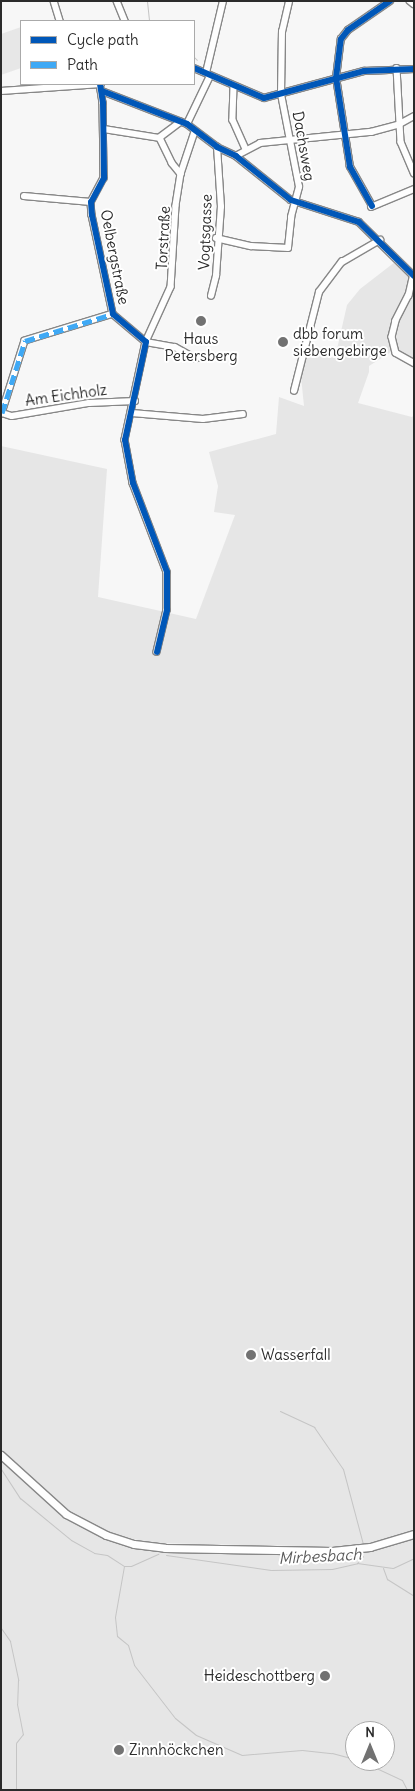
<!DOCTYPE html>
<html>
<head>
<meta charset="utf-8">
<style>
  body { margin:0 }
  #map { position:relative; width:415px; height:1791px; overflow:hidden; background:#f7f7f7; font-family:Delius,sans-serif }
  div>[style] { position:absolute }
  .built>* { inset:0; background:#e7e7e7 }
  .green>* { inset:0; background:#e6e6e6 }
  .stream>* { height:1px; margin:-0.5px; padding:0 0.5px; transform-origin:0.5px; border-radius:0.5px; background:#c5c5c5 }
  .roads { filter:drop-shadow(1px 0 #878787) drop-shadow(-1px 0 #878787) drop-shadow(0 1px #878787) drop-shadow(0 -1px #878787) }
  .minor>* { height:5.5px; margin:-2.75px; padding:0 2.75px; transform-origin:2.75px; border-radius:2.75px; background:#fefefe }
  .major>* { height:7px; margin:-3.5px; padding:0 3.5px; transform-origin:3.5px; border-radius:3.5px; background:#fefefe }
  .quiet>* { height:5px; margin-top:-2.5px; transform-origin:0; background:repeating-linear-gradient(90deg,#3fa9f5 0 10px,transparent 0 15px) }
  .cycleway>* { height:6px; margin:-3px; padding:0 3px; transform-origin:3px; border-radius:3px; background:#0057b8 }
  .dots>* { width:14px; height:14px; translate:-50% -50%; box-sizing:border-box; border:2px solid #fff; border-radius:50% }
  span { translate:-50% -50%; white-space:nowrap; text-align:center; line-height:1.15; -webkit-text-stroke:4px #fff; paint-order:stroke }
  .street-label { font-size:15px; color:#2b2b2b }
  .poi-label { font-size:15px; color:#2b2b2b }
  .left { translate:0 -50%; text-align:left }
  .right { translate:-100% -50%; text-align:right }
  .water-label { font-size:16px; color:#5a5a5a; font-style:italic }
  .frame { position:absolute; inset:0; border:2px solid #2b2b2b; pointer-events:none }
  .legend { position:absolute; left:20px; top:20px; width:175px; height:65px; box-sizing:border-box; background:#fff; border:1px solid #aaa; margin:0; padding:6px 9px; list-style:none; font-size:15px; color:#2b2b2b }
  .legend li { display:flex; align-items:center; gap:10px; height:25px }
  .legend b { width:25px; border:1px solid #aaa }
  .north { position:absolute; left:345px; top:1721px; width:50px; height:50px; box-sizing:border-box; background:#fff; border:1px solid #aaa; border-radius:50%; rotate:0deg; font-size:14px; font-weight:700; line-height:20px; text-align:center; color:#2b2b2b }
  .north::after { content:''; display:block; margin:auto; width:18px; height:22px; background:#727272; clip-path:polygon(50% 0,100% 100%,50% 72%,0 100%) }
</style>
</head>
<body>
<div id="map">
  <div class="built">
    <i style="clip-path:polygon(21px 27px,21px 68px,1px 75px,1px 34px)"></i>
  </div>
  <div class="green">
    <i style="clip-path:polygon(395px 262px,414px 281px,414px 360px,391px 352px,369px 366px,369px 372px,358px 403px,412px 417px,414px 415px,414px 1530px,375px 1542px,344px 1547px,154px 1543px,133px 1539px,102px 1530px,78px 1518px,1px 1451px,1px 446px,107px 469px,98px 597px,196px 619px,235px 515px,214px 512px,218px 486px,209px 452px,276px 434px,279px 397px,304px 406px,301px 377px,306px 353px,335px 358px,347px 305px,360px 289px)"></i>
    <i style="clip-path:polygon(evenodd,1px 1460px,65px 1518px,107px 1539px,137px 1547px,206px 1553px,346px 1554px,375px 1549px,414px 1537px,414px 1790px,1px 1790px,1px 1460px,355px 1731px,385px 1731px,385px 1761px,355px 1761px,355px 1731px)"></i>
  </div>
  <div class="stream">
    <i style="left:147px;top:1px;width:20px;rotate:84deg"></i>
    <i style="left:194px;top:57px;width:4px;rotate:45deg"></i>
    <i style="left:280px;top:1411px;width:38px;rotate:25deg"></i>
    <i style="left:314px;top:1427px;width:51px;rotate:55.4deg"></i>
    <i style="left:343px;top:1469px;width:78px;rotate:75.1deg"></i>
    <i style="left:1px;top:1469px;width:35px;rotate:57deg"></i>
    <i style="left:20px;top:1498px;width:66px;rotate:39.5deg"></i>
    <i style="left:71px;top:1540px;width:26px;rotate:29deg"></i>
    <i style="left:94px;top:1553px;width:13px;rotate:9deg"></i>
    <i style="left:107px;top:1555px;width:20px;rotate:33deg"></i>
    <i style="left:124px;top:1566px;width:7px"></i>
    <i style="left:131px;top:1566px;width:30px;rotate:-24deg"></i>
    <i style="left:166px;top:1555px;width:106px;rotate:8.1deg"></i>
    <i style="left:271px;top:1570px;width:61px;rotate:-0.9deg"></i>
    <i style="left:332px;top:1569px;width:26px;rotate:-13deg"></i>
    <i style="left:357px;top:1563px;width:36px;rotate:8deg"></i>
    <i style="left:393px;top:1568px;width:23px;rotate:-25deg"></i>
    <i style="left:357px;top:1563px;width:9px;rotate:-49deg"></i>
    <i style="left:124px;top:1566px;width:52px;rotate:100deg"></i>
    <i style="left:115px;top:1617px;width:19px;rotate:84deg"></i>
    <i style="left:117px;top:1636px;width:14px;rotate:39deg"></i>
    <i style="left:128px;top:1645px;width:21px;rotate:73deg"></i>
    <i style="left:134px;top:1665px;width:67px;rotate:52.3deg"></i>
    <i style="left:175px;top:1718px;width:27px;rotate:39deg"></i>
    <i style="left:196px;top:1735px;width:50px;rotate:23.5deg"></i>
    <i style="left:242px;top:1755px;width:60px;rotate:-4.8deg"></i>
    <i style="left:302px;top:1750px;width:30px;rotate:6deg"></i>
    <i style="left:332px;top:1753px;width:24px;rotate:15deg"></i>
    <i style="left:383px;top:1568px;width:12px;rotate:70deg"></i>
    <i style="left:387px;top:1579px;width:32px;rotate:32deg"></i>
    <i style="left:1px;top:1628px;width:16px;rotate:55deg"></i>
    <i style="left:10px;top:1641px;width:40px;rotate:78deg"></i>
    <i style="left:18px;top:1680px;width:24px;rotate:92deg"></i>
    <i style="left:17px;top:1704px;width:31px;rotate:79deg"></i>
    <i style="left:23px;top:1734px;width:11px;rotate:128deg"></i>
    <i style="left:16px;top:1743px;width:47px;rotate:90deg"></i>
    <i style="left:361px;top:1761px;width:45px;rotate:24.9deg"></i>
    <i style="left:402px;top:1780px;width:11px;rotate:63deg"></i>
  </div>
  <div class="roads">
    <div class="minor">
      <i style="left:54px;top:1px;width:21px;rotate:73deg"></i>
      <i style="left:117px;top:1px;width:22px;rotate:68deg"></i>
      <i style="left:410px;top:1px;width:5px;rotate:37deg"></i>
      <i style="left:194px;top:68px;width:76px;rotate:23.2deg"></i>
      <i style="left:264px;top:98px;width:104px;rotate:-15.1deg"></i>
      <i style="left:364px;top:71px;width:50px;rotate:-2.3deg"></i>
      <i style="left:397px;top:68px;width:74px;rotate:86.9deg"></i>
      <i style="left:401px;top:142px;width:34px;rotate:67deg"></i>
      <i style="left:206px;top:73px;width:74px;rotate:-76.7deg"></i>
      <i style="left:100px;top:84px;width:19px;rotate:81deg"></i>
      <i style="left:103px;top:103px;width:75px;rotate:89.2deg"></i>
      <i style="left:104px;top:178px;width:27px;rotate:118deg"></i>
      <i style="left:91px;top:202px;width:13px;rotate:86deg"></i>
      <i style="left:92px;top:215px;width:101px;rotate:78deg"></i>
      <i style="left:113px;top:314px;width:43px;rotate:40.3deg"></i>
      <i style="left:146px;top:342px;width:100px;rotate:102.1deg"></i>
      <i style="left:125px;top:440px;width:44px;rotate:79.5deg"></i>
      <i style="left:133px;top:483px;width:95px;rotate:69.1deg"></i>
      <i style="left:167px;top:572px;width:38px;rotate:90deg"></i>
      <i style="left:167px;top:610px;width:43px;rotate:103.4deg"></i>
      <i style="left:234px;top:87px;width:33px;rotate:92deg"></i>
      <i style="left:233px;top:120px;width:32px;rotate:66deg"></i>
      <i style="left:1px;top:91px;width:100px;rotate:-4deg"></i>
      <i style="left:102px;top:91px;width:91px;rotate:21.2deg"></i>
      <i style="left:187px;top:124px;width:38px;rotate:37deg"></i>
      <i style="left:217px;top:147px;width:21px;rotate:25deg"></i>
      <i style="left:236px;top:156px;width:70px;rotate:38.7deg"></i>
      <i style="left:291px;top:200px;width:71px;rotate:17.9deg"></i>
      <i style="left:359px;top:222px;width:77px;rotate:44.5deg"></i>
      <i style="left:181px;top:122px;width:26px;rotate:143deg"></i>
      <i style="left:160px;top:138px;width:28px;rotate:64deg"></i>
      <i style="left:172px;top:163px;width:14px;rotate:51deg"></i>
      <i style="left:187px;top:124px;width:53px;rotate:-64.4deg"></i>
      <i style="left:104px;top:129px;width:57px;rotate:9.1deg"></i>
      <i style="left:195px;top:132px;width:44px;rotate:108.4deg"></i>
      <i style="left:181px;top:174px;width:32px;rotate:99deg"></i>
      <i style="left:176px;top:206px;width:81px;rotate:93.5deg"></i>
      <i style="left:171px;top:287px;width:60px;rotate:114.4deg"></i>
      <i style="left:146px;top:342px;width:29px;rotate:10deg"></i>
      <i style="left:175px;top:347px;width:23px;rotate:29deg"></i>
      <i style="left:195px;top:358px;width:11px;rotate:-10deg"></i>
      <i style="left:236px;top:156px;width:27px;rotate:-28deg"></i>
      <i style="left:260px;top:143px;width:112px;rotate:-5.7deg"></i>
      <i style="left:371px;top:132px;width:28px;rotate:-15deg"></i>
      <i style="left:398px;top:125px;width:18px;rotate:-29deg"></i>
      <i style="left:24px;top:196px;width:67px;rotate:5.1deg"></i>
      <i style="left:372px;top:206px;width:45px;rotate:-119.4deg"></i>
      <i style="left:350px;top:167px;width:90px;rotate:-98.9deg"></i>
      <i style="left:336px;top:78px;width:39px;rotate:-83deg"></i>
      <i style="left:341px;top:39px;width:11px;rotate:-52deg"></i>
      <i style="left:348px;top:30px;width:51px;rotate:-34.6deg"></i>
      <i style="left:371px;top:207px;width:47px;rotate:-22.7deg"></i>
      <i style="left:216px;top:238px;width:36px;rotate:13deg"></i>
      <i style="left:251px;top:246px;width:37px;rotate:3deg"></i>
      <i style="left:288px;top:248px;width:31px;rotate:-84deg"></i>
      <i style="left:291px;top:217px;width:31px;rotate:-75deg"></i>
      <i style="left:299px;top:187px;width:95px;rotate:-101deg"></i>
      <i style="left:281px;top:94px;width:62px;rotate:-89.1deg"></i>
      <i style="left:282px;top:32px;width:32px;rotate:-77deg"></i>
      <i style="left:414px;top:274px;width:22px;rotate:103deg"></i>
      <i style="left:409px;top:295px;width:29px;rotate:117deg"></i>
      <i style="left:396px;top:321px;width:16px;rotate:104deg"></i>
      <i style="left:392px;top:337px;width:16px;rotate:76deg"></i>
      <i style="left:396px;top:353px;width:21px;rotate:29deg"></i>
      <i style="left:211px;top:296px;width:21px;rotate:-76deg"></i>
      <i style="left:216px;top:276px;width:69px;rotate:-85.9deg"></i>
      <i style="left:221px;top:207px;width:60px;rotate:-93.8deg"></i>
      <i style="left:113px;top:314px;width:92px;rotate:162.9deg"></i>
      <i style="left:25px;top:341px;width:76px;rotate:107.7deg"></i>
      <i style="left:2px;top:413px;width:10px;rotate:17deg"></i>
      <i style="left:12px;top:416px;width:78px;rotate:-9.6deg"></i>
      <i style="left:89px;top:403px;width:46px;rotate:-2.5deg"></i>
      <i style="left:294px;top:391px;width:102px;rotate:-75.8deg"></i>
      <i style="left:319px;top:292px;width:38px;rotate:-53deg"></i>
      <i style="left:342px;top:262px;width:44px;rotate:-30.1deg"></i>
      <i style="left:132px;top:413px;width:71px;rotate:4.8deg"></i>
      <i style="left:203px;top:419px;width:40px;rotate:-7.1deg"></i>
    </div>
    <div class="major">
      <i style="left:1px;top:1455px;width:88px;rotate:42.2deg"></i>
      <i style="left:66px;top:1514px;width:45px;rotate:27.7deg"></i>
      <i style="left:106px;top:1535px;width:29px;rotate:18deg"></i>
      <i style="left:134px;top:1544px;width:31px;rotate:7deg"></i>
      <i style="left:165px;top:1548px;width:167px;rotate:1deg"></i>
      <i style="left:332px;top:1551px;width:38px;rotate:-6deg"></i>
      <i style="left:370px;top:1547px;width:46px;rotate:-16.5deg"></i>
    </div>
  </div>
  <div class="quiet">
    <i style="left:2px;top:413px;width:76px;rotate:-72.3deg"></i>
    <i style="left:25px;top:341px;width:92px;rotate:-17.1deg"></i>
  </div>
  <div class="cycleway">
    <i style="left:194px;top:68px;width:76px;rotate:23.2deg"></i>
    <i style="left:264px;top:98px;width:104px;rotate:-15.1deg"></i>
    <i style="left:364px;top:71px;width:50px;rotate:-2.3deg"></i>
    <i style="left:100px;top:84px;width:19px;rotate:81deg"></i>
    <i style="left:103px;top:103px;width:75px;rotate:89.2deg"></i>
    <i style="left:104px;top:178px;width:27px;rotate:118deg"></i>
    <i style="left:91px;top:202px;width:13px;rotate:86deg"></i>
    <i style="left:92px;top:215px;width:101px;rotate:78deg"></i>
    <i style="left:113px;top:314px;width:43px;rotate:40.3deg"></i>
    <i style="left:146px;top:342px;width:100px;rotate:102.1deg"></i>
    <i style="left:125px;top:440px;width:44px;rotate:79.5deg"></i>
    <i style="left:133px;top:483px;width:95px;rotate:69.1deg"></i>
    <i style="left:167px;top:572px;width:38px;rotate:90deg"></i>
    <i style="left:167px;top:610px;width:43px;rotate:103.4deg"></i>
    <i style="left:102px;top:91px;width:91px;rotate:21.2deg"></i>
    <i style="left:187px;top:124px;width:38px;rotate:37deg"></i>
    <i style="left:217px;top:147px;width:21px;rotate:25deg"></i>
    <i style="left:236px;top:156px;width:70px;rotate:38.7deg"></i>
    <i style="left:291px;top:200px;width:71px;rotate:17.9deg"></i>
    <i style="left:359px;top:222px;width:77px;rotate:44.5deg"></i>
    <i style="left:372px;top:206px;width:45px;rotate:-119.4deg"></i>
    <i style="left:350px;top:167px;width:90px;rotate:-98.9deg"></i>
    <i style="left:336px;top:78px;width:39px;rotate:-83deg"></i>
    <i style="left:341px;top:39px;width:11px;rotate:-52deg"></i>
    <i style="left:348px;top:30px;width:51px;rotate:-34.6deg"></i>
  </div>
  <div class="dots">
    <i style="left:201px;top:321px;background:#727272"></i>
    <i style="left:283px;top:342px;background:#727272"></i>
    <i style="left:251px;top:1355px;background:#727272"></i>
    <i style="left:325px;top:1676px;background:#727272"></i>
    <i style="left:119px;top:1750px;background:#727272"></i>
  </div>
  <div class="street-label">
    <span style="left:304px;top:146px;rotate:80deg">Dachsweg</span>
    <span style="left:205px;top:232px;rotate:-88deg">Vogtsgasse</span>
    <span style="left:163px;top:238px;rotate:-87deg">Torstraße</span>
    <span style="left:115px;top:257px;rotate:79deg">Oelbergstraße</span>
    <span style="left:66px;top:395px;rotate:-8deg">Am Eichholz</span>
  </div>
  <div class="poi-label">
    <span class="left" style="left:293px;top:342px">dbb forum<br>siebengebirge</span>
    <span style="left:201px;top:347px">Haus<br>Petersberg</span>
    <span class="left" style="left:261px;top:1355px">Wasserfall</span>
    <span class="right" style="left:315px;top:1676px">Heideschottberg</span>
    <span class="left" style="left:129px;top:1750px">Zinnhöckchen</span>
  </div>
  <div class="water-label">
    <span style="left:320px;top:1556px;rotate:-3deg">Mirbesbach</span>
  </div>
  <div class="frame"></div>
  <ul class="legend">
  <li><b style="height:6px;background:#0057b8"></b>Cycle path</li>
  <li><b style="height:6px;background:#3fa9f5"></b>Path</li>
  </ul>
  <div class="north">N</div>
</div>
</body>
</html>
